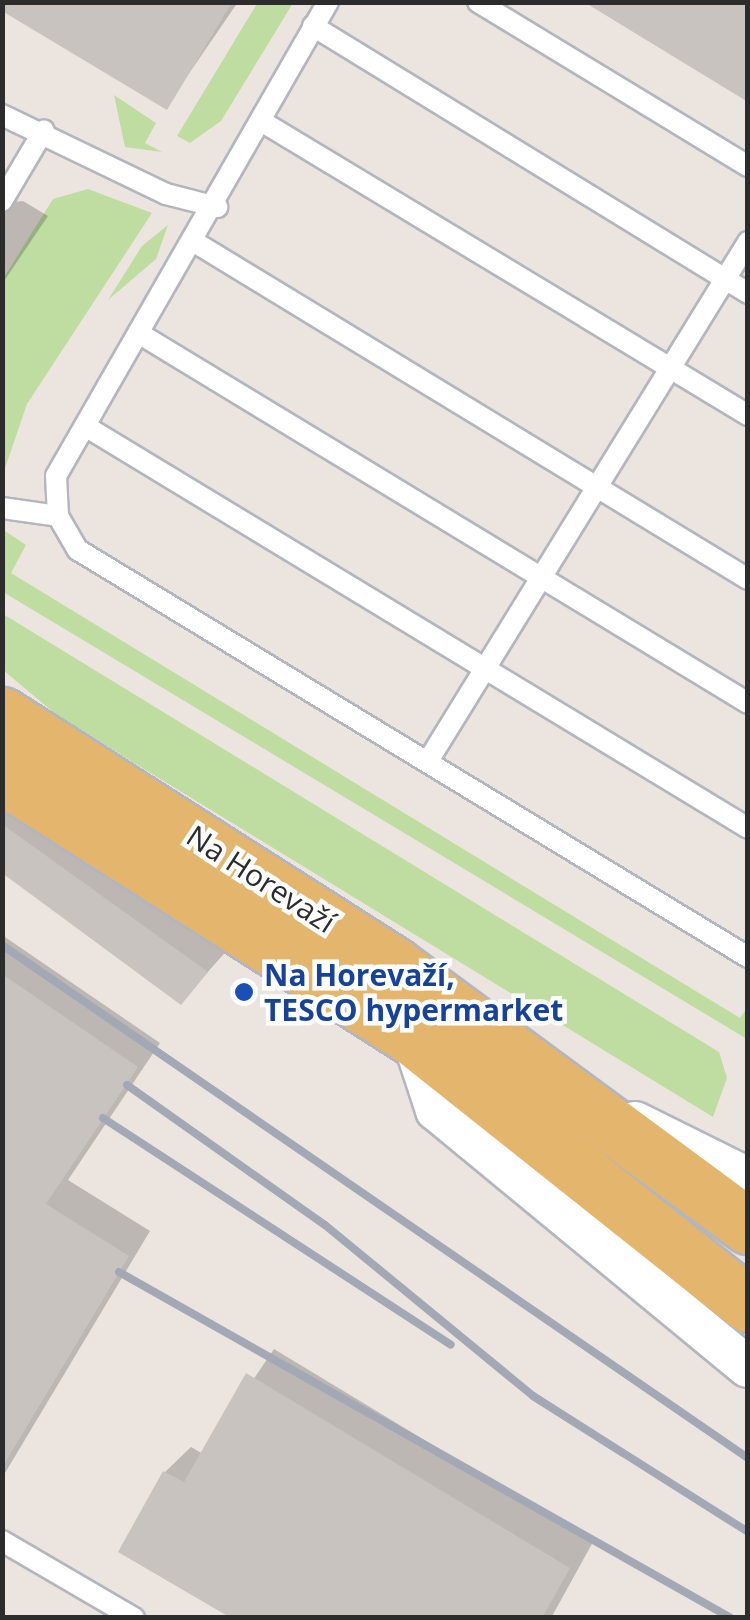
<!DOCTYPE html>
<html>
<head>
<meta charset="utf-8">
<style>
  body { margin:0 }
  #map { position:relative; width:750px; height:1620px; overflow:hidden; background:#ece5df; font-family:"Open Sans",sans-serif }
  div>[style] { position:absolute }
  .green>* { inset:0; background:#bfdda1 }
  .shadow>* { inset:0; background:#0003 }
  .building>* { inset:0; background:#c8c3be }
  .roads { filter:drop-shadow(2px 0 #b3b6be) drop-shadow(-2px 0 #b3b6be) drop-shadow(0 2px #b3b6be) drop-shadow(0 -2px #b3b6be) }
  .service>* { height:20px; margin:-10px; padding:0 10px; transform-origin:10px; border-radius:10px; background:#fff }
  .minor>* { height:40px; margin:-20px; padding:0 20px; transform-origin:20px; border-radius:20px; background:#fff }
  .primary>* { height:55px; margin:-27.5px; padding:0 27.5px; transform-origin:27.5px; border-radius:27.5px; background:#e4b56c }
  .rail>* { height:8px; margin:-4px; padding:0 4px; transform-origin:4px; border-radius:4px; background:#a2a8b4 }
  .dots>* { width:28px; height:28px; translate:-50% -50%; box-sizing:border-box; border:5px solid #fff; border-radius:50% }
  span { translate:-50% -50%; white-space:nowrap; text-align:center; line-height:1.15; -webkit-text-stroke:9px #fff; paint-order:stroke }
  .street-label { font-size:30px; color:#2c2c2c }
  .transit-label { font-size:30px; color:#164399; font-weight:700 }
  .left { translate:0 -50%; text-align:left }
  .frame { position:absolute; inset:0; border:5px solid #2c2c2c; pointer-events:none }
</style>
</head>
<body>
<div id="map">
  <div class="green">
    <i style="clip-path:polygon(258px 2px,293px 3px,221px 121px,190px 143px,177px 136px)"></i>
    <i style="clip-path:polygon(114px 95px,156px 123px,145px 143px,162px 152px,125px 147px)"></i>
    <i style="clip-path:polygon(88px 189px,152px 213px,27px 404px,3px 474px,3px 279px,53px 199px)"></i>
    <i style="clip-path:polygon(168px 225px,156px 259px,108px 300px,142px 246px)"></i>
    <i style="clip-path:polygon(2px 529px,26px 545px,11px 573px,740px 1018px,747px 1008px,747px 1039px,3px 592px)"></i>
    <i style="clip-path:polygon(3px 614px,719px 1052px,727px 1078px,713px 1117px,59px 717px,3px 670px)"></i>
  </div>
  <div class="shadow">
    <i style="clip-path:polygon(2px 2px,238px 2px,166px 107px)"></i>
    <i style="clip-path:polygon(23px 201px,48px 216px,2px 284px,2px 203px)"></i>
    <i style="clip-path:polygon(2px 787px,230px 947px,181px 1002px,2px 870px)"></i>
    <i style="clip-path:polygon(2px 935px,160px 1043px,68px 1180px,150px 1231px,2px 1478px)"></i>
    <i style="clip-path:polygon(274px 1349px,593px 1542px,551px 1618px,239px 1618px,121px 1551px,165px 1472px,191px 1447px,203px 1454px)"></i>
  </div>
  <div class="building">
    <i style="clip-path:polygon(2px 2px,232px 2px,167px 110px,2px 11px)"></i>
    <i style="clip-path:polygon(584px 2px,748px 2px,748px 102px)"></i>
    <i style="clip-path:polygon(2px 824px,208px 972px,181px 1005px,2px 873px)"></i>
    <i style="clip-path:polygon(2px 974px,138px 1067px,46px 1204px,129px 1256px,2px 1468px)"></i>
    <i style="clip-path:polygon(246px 1373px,570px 1568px,542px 1618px,231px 1618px,118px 1552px,163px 1471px,184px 1482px)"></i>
  </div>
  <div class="roads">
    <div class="service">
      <i style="left:328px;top:2px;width:546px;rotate:119.85deg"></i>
      <i style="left:56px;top:476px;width:40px;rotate:87.1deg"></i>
      <i style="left:58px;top:516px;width:39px;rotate:60deg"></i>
      <i style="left:78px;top:550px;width:784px;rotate:31.28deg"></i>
      <i style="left:478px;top:2px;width:316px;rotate:31.3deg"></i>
      <i style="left:313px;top:26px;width:510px;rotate:31.54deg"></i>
      <i style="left:2px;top:115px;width:182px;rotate:25.7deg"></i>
      <i style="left:166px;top:194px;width:53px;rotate:14.3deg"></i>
      <i style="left:261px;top:121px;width:569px;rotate:31.12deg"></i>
      <i style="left:2px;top:201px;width:82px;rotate:-59.4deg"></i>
      <i style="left:196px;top:243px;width:646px;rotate:31.33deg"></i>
      <i style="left:140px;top:334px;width:711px;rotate:31.25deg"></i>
      <i style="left:85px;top:426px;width:775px;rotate:31.23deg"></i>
      <i style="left:2px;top:508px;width:57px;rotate:8.1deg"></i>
      <i style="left:428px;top:761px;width:610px;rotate:-58.34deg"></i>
      <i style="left:2px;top:1541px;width:153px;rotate:30.3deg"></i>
    </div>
    <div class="minor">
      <i style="left:412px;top:1037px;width:77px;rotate:71.8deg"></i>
      <i style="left:436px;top:1110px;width:404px;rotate:39.5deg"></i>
      <i style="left:635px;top:1122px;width:126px;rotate:26.4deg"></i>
    </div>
    <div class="primary">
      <i style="left:2px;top:715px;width:465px;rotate:32.5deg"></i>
      <i style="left:394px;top:965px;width:440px;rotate:36.4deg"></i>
      <i style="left:2px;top:776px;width:486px;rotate:32.5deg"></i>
      <i style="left:412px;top:1037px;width:429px;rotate:38.5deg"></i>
    </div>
  </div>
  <div class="rail">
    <i style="left:2px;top:945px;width:905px;rotate:34.52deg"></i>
    <i style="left:127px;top:1085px;width:242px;rotate:35.3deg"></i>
    <i style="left:325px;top:1225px;width:269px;rotate:39.4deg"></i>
    <i style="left:533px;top:1396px;width:254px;rotate:32.3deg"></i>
    <i style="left:103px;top:1118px;width:415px;rotate:33.1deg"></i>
    <i style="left:119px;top:1272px;width:703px;rotate:29.48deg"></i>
  </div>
  <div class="dots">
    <i style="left:244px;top:992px;background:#1a4fb4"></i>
  </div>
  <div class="street-label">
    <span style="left:261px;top:879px;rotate:33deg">Na Horevaží</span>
  </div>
  <div class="transit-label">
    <span class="left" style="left:264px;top:992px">Na Horevaží,<br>TESCO hypermarket</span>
  </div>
  <div class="frame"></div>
</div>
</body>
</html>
